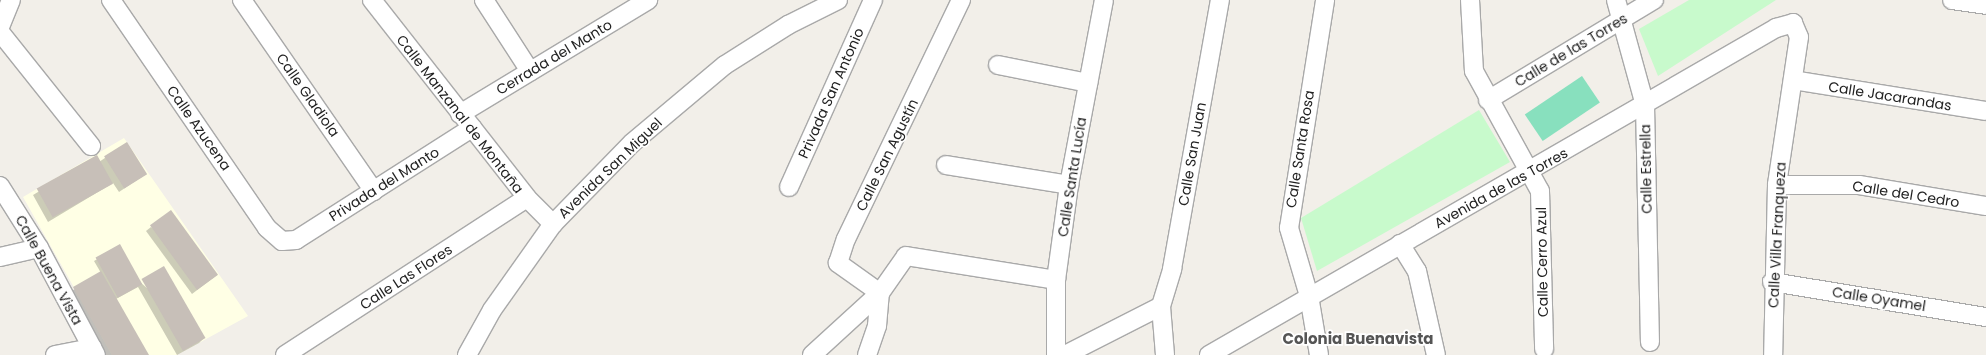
<!DOCTYPE html>
<html>
<head>
<meta charset="utf-8">
<style>
  body { margin:0 }
  #map { position:relative; width:1986px; height:355px; overflow:hidden; background:#f2efe9; font-family:Poppins,sans-serif }
  div>[style] { position:absolute }
  .education>* { inset:0; background:#ffffe5 }
  .park>* { inset:0; background:#c8facc }
  .pitch>* { inset:0; background:#88e0be; transform-origin:0 0 }
  .shadow>* { inset:0; background:#0003 }
  .building>* { inset:0; background:#c7bfb8; transform-origin:0 0 }
  .roads { filter:drop-shadow(1px 0 #a9a9a9) drop-shadow(-1px 0 #a9a9a9) drop-shadow(0 1px #a9a9a9) drop-shadow(0 -1px #a9a9a9) }
  .minor>* { height:18px; margin:-9px; padding:0 9px; transform-origin:9px; border-radius:9px; background:#fff }
  span { translate:-50% -50%; white-space:nowrap; text-align:center; line-height:1.15; -webkit-text-stroke:3.5px #fff; paint-order:stroke }
  .street-label { font-size:14px; color:#222 }
  .neighbourhood-label { font-size:15px; color:#555; font-weight:700 }
</style>
</head>
<body>
<div id="map">
  <div class="education">
    <i style="clip-path:polygon(124px 138px,248px 316px,177px 355px,112px 355px,23px 197px)"></i>
  </div>
  <div class="park">
    <i style="clip-path:polygon(1689px 0,1776px 0,1658px 76px,1639px 29px)"></i>
    <i style="clip-path:polygon(1479px 110px,1510px 162px,1317px 271px,1301px 218px)"></i>
  </div>
  <div class="pitch">
    <i style="left:1582px;top:76px;width:32px;height:69px;rotate:56deg"></i>
  </div>
  <div class="shadow">
    <i style="clip-path:polygon(127px 143px,146px 174px,119px 192px,113px 183px,48px 222px,33px 195px,96px 157px,99px 162px)"></i>
    <i style="clip-path:polygon(151px 227px,217px 275px,192px 294px,146px 231px)"></i>
    <i style="clip-path:polygon(120px 246px,140px 282px,204px 338px,199px 343px,177px 355px,138px 287px,116px 299px,148px 355px,105px 355px,70px 292px,101px 273px,94px 261px)"></i>
  </div>
  <div class="building">
    <i style="left:127px;top:142px;width:38px;height:27px;rotate:58deg"></i>
    <i style="left:97px;top:155px;width:33px;height:69px;rotate:61deg"></i>
    <i style="left:171px;top:210px;width:80px;height:26px;rotate:54deg"></i>
    <i style="left:120px;top:244px;width:46px;height:28px;rotate:61deg"></i>
    <i style="left:164px;top:266px;width:83px;height:26px;rotate:60deg"></i>
    <i style="clip-path:polygon(101px 271px,149px 355px,112px 355px,73px 287px)"></i>
  </div>
  <div class="roads">
    <div class="minor">
      <i style="left:111px;top:0;width:276px;rotate:55.6deg"></i>
      <i style="left:267px;top:228px;width:20px;rotate:41deg"></i>
      <i style="left:282px;top:241px;width:14px;rotate:-4deg"></i>
      <i style="left:296px;top:240px;width:209px;rotate:-32.5deg"></i>
      <i style="left:242px;top:0;width:232px;rotate:55.4deg"></i>
      <i style="left:372px;top:0;width:251px;rotate:51.9deg"></i>
      <i style="left:527px;top:198px;width:37px;rotate:45deg"></i>
      <i style="left:484px;top:0;width:85px;rotate:57.1deg"></i>
      <i style="left:1470px;top:0;width:71px;rotate:86.8deg"></i>
      <i style="left:1474px;top:71px;width:137px;rotate:61.2deg"></i>
      <i style="left:1540px;top:191px;width:158px;rotate:88.5deg"></i>
      <i style="left:1616px;top:0;width:109px;rotate:74.6deg"></i>
      <i style="left:1645px;top:105px;width:237px;rotate:88.8deg"></i>
      <i style="left:1952px;top:0;width:34px;rotate:8deg"></i>
      <i style="left:0;top:27px;width:29px;rotate:-68deg"></i>
      <i style="left:0;top:32px;width:146px;rotate:51.4deg"></i>
      <i style="left:998px;top:65px;width:92px;rotate:11.3deg"></i>
      <i style="left:1793px;top:80px;width:195px;rotate:9.1deg"></i>
      <i style="left:1488px;top:100px;width:194px;rotate:-31.1deg"></i>
      <i style="left:460px;top:114px;width:220px;rotate:-31.2deg"></i>
      <i style="left:946px;top:165px;width:125px;rotate:9.2deg"></i>
      <i style="left:1777px;top:185px;width:82px"></i>
      <i style="left:1859px;top:185px;width:129px;rotate:9.4deg"></i>
      <i style="left:0;top:186px;width:73px;rotate:57.8deg"></i>
      <i style="left:39px;top:248px;width:121px;rotate:62deg"></i>
      <i style="left:789px;top:187px;width:205px;rotate:-65.8deg"></i>
      <i style="left:1400px;top:244px;width:32px;rotate:58deg"></i>
      <i style="left:1417px;top:271px;width:86px;rotate:77.3deg"></i>
      <i style="left:0;top:257px;width:40px;rotate:-13deg"></i>
      <i style="left:1772px;top:282px;width:217px;rotate:9.3deg"></i>
      <i style="left:880px;top:293px;width:52px;rotate:-144.5deg"></i>
      <i style="left:838px;top:263px;width:25px;rotate:-72deg"></i>
      <i style="left:846px;top:239px;width:265px;rotate:-64.3deg"></i>
      <i style="left:55px;top:355px;width:38px;rotate:-11deg"></i>
      <i style="left:285px;top:355px;width:288px;rotate:-33deg"></i>
      <i style="left:467px;top:355px;width:51px;rotate:-60.9deg"></i>
      <i style="left:492px;top:310px;width:105px;rotate:-54.7deg"></i>
      <i style="left:553px;top:224px;width:113px;rotate:-45.7deg"></i>
      <i style="left:632px;top:143px;width:121px;rotate:-40deg"></i>
      <i style="left:725px;top:65px;width:75px;rotate:-32.4deg"></i>
      <i style="left:788px;top:25px;width:56px;rotate:-26.6deg"></i>
      <i style="left:812px;top:355px;width:92px;rotate:-42.4deg"></i>
      <i style="left:867px;top:355px;width:31px;rotate:-71deg"></i>
      <i style="left:877px;top:326px;width:33px;rotate:-85deg"></i>
      <i style="left:880px;top:293px;width:45px;rotate:-54.9deg"></i>
      <i style="left:906px;top:256px;width:152px;rotate:9.1deg"></i>
      <i style="left:1056px;top:355px;width:75px;rotate:-90deg"></i>
      <i style="left:1056px;top:280px;width:96px;rotate:-82.2deg"></i>
      <i style="left:1069px;top:185px;width:188px;rotate:-79.3deg"></i>
      <i style="left:1065px;top:355px;width:108px;rotate:-27deg"></i>
      <i style="left:1165px;top:355px;width:49px;rotate:-94.7deg"></i>
      <i style="left:1161px;top:306px;width:39px;rotate:-73deg"></i>
      <i style="left:1172px;top:269px;width:273px;rotate:-79.9deg"></i>
      <i style="left:1209px;top:355px;width:655px;rotate:-29.97deg"></i>
      <i style="left:1776px;top:28px;width:18px;rotate:-16deg"></i>
      <i style="left:1793px;top:23px;width:15px;rotate:67deg"></i>
      <i style="left:1799px;top:37px;width:150px;rotate:98.5deg"></i>
      <i style="left:1777px;top:185px;width:170px;rotate:91.3deg"></i>
      <i style="left:1319px;top:355px;width:60px;rotate:-99.6deg"></i>
      <i style="left:1309px;top:296px;width:71px;rotate:-106.4deg"></i>
      <i style="left:1289px;top:228px;width:231px;rotate:-81deg"></i>
    </div>
  </div>
  <div class="street-label">
    <span style="left:1571px;top:50px;rotate:-31deg">Calle de las Torres</span>
    <span style="left:554px;top:57px;rotate:-31deg">Cerrada del Manto</span>
    <span style="left:831px;top:93px;rotate:-66deg">Privada San Antonio</span>
    <span style="left:308px;top:95px;rotate:55deg">Calle Gladiola</span>
    <span style="left:1890px;top:96px;rotate:9deg">Calle Jacarandas</span>
    <span style="left:460px;top:114px;rotate:52deg">Calle Manzanal de Montaña</span>
    <span style="left:199px;top:128px;rotate:55deg">Calle Azucena</span>
    <span style="left:1300px;top:149px;rotate:-81deg">Calle Santa Rosa</span>
    <span style="left:1192px;top:154px;rotate:-80deg">Calle San Juan</span>
    <span style="left:887px;top:155px;rotate:-64deg">Calle San Agustín</span>
    <span style="left:610px;top:168px;rotate:-44deg">Avenida San Miguel</span>
    <span style="left:1646px;top:169px;rotate:-91deg">Calle Estrella</span>
    <span style="left:1072px;top:177px;rotate:-81deg">Calle Santa Lucía</span>
    <span style="left:384px;top:184px;rotate:-32deg">Privada del Manto</span>
    <span style="left:1501px;top:188px;rotate:-29deg">Avenida de las Torres</span>
    <span style="left:1906px;top:194px;rotate:9deg">Calle del Cedro</span>
    <span style="left:1777px;top:235px;rotate:-87deg">Calle Villa Franqueza</span>
    <span style="left:1542px;top:262px;rotate:-91deg">Calle Cerro Azul</span>
    <span style="left:49px;top:270px;rotate:61deg">Calle Buena Vista</span>
    <span style="left:406px;top:277px;rotate:-33deg">Calle Las Flores</span>
    <span style="left:1879px;top:299px;rotate:9deg">Calle Oyamel</span>
  </div>
  <div class="neighbourhood-label">
    <span style="left:1358px;top:339px">Colonia Buenavista</span>
  </div>
</div>
</body>
</html>
